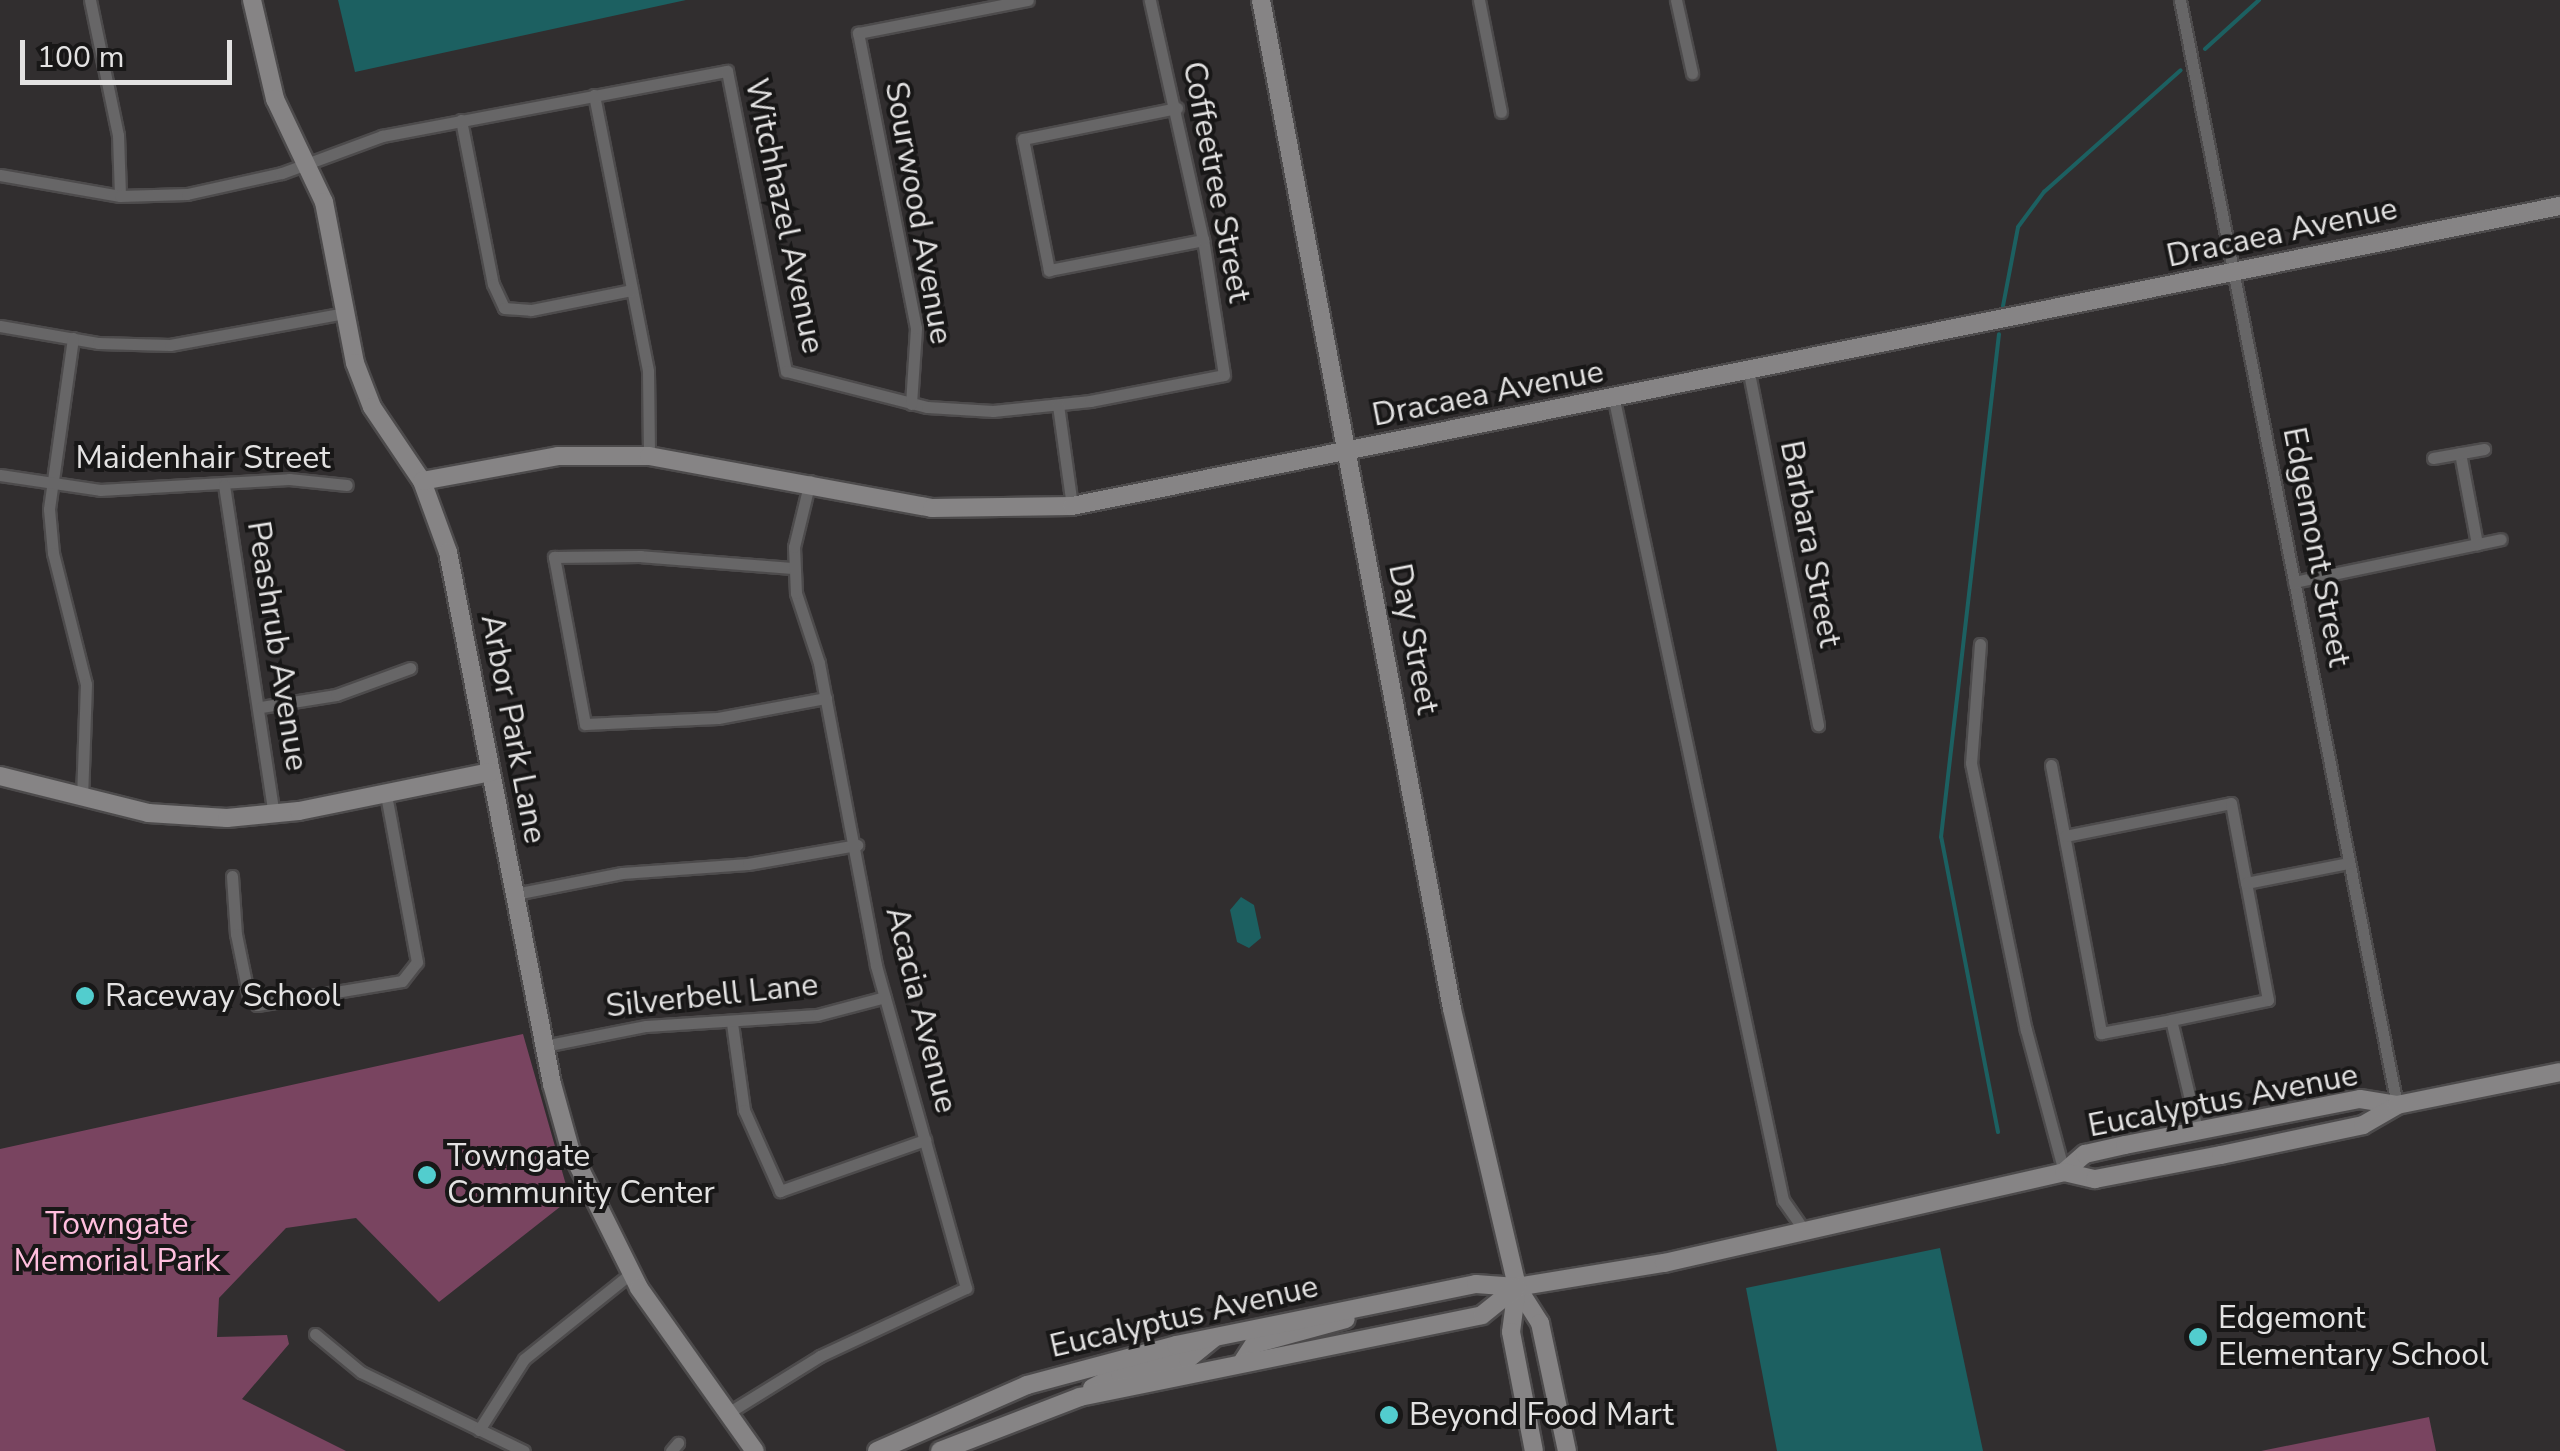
<!DOCTYPE html>
<html>
<head>
<meta charset="utf-8">
<style>
  body { margin:0 }
  #map { position:relative; width:2560px; height:1451px; overflow:hidden; background:#312e2f; font-family:"Nunito Sans",sans-serif }
  div>[style] { position:absolute }
  .green>* { inset:0; background:#794460 }
  .water>* { inset:0; background:#1c6061 }
  .stream>* { height:4px; margin:-2px; padding:0 2px; transform-origin:2px; border-radius:2px; background:#1c6061 }
  .roads { filter:drop-shadow(2px 0 #4d4b4c) drop-shadow(-2px 0 #4d4b4c) drop-shadow(0 2px #4d4b4c) drop-shadow(0 -2px #4d4b4c) }
  .street>* { height:11px; margin:-5.5px; padding:0 5.5px; transform-origin:5.5px; border-radius:5.5px; background:#676667 }
  .secondary>* { height:18px; margin:-9px; padding:0 9px; transform-origin:9px; border-radius:9px; background:#868485 }
  .dots>* { width:28px; height:28px; translate:-50% -50%; box-sizing:border-box; border:5px solid #181717; border-radius:50% }
  span { translate:-50% -50%; white-space:nowrap; text-align:center; line-height:1.15; -webkit-text-stroke:8px #181717; paint-order:stroke }
  .street-label { font-size:32px; color:#e3e2e2 }
  .poi-label { font-size:32px; color:#e3e2e2 }
  .left { translate:0 -50%; text-align:left }
  .park-label { font-size:32px; color:#ffbfde }
  .scale { position:absolute; left:20px; top:40px; width:212px; height:45px; box-sizing:border-box; border:5px solid #e3e2e2; border-top:0; padding-left:12px; font-size:30px; line-height:35px; white-space:nowrap; color:#e3e2e2; -webkit-text-stroke:8px #181717; paint-order:stroke }
</style>
</head>
<body>
<div id="map">
  <div class="green">
    <i style="clip-path:polygon(523px 1034px,570px 1199px,439px 1302px,356px 1218px,286px 1228px,219px 1298px,217px 1337px,287px 1335px,289px 1344px,242px 1399px,346px 1451px,0 1451px,0 1149px)"></i>
    <i style="clip-path:polygon(2429px 1417px,2436px 1451px,2261px 1451px)"></i>
  </div>
  <div class="water">
    <i style="clip-path:polygon(338px 0,686px 0,355px 72px)"></i>
    <i style="clip-path:polygon(1241px 897px,1254px 905px,1261px 938px,1249px 948px,1237px 942px,1230px 910px)"></i>
    <i style="clip-path:polygon(1940px 1248px,1983px 1451px,1777px 1451px,1746px 1288px)"></i>
  </div>
  <div class="stream">
    <i style="left:2205px;top:49px;width:73px;rotate:-42.2deg"></i>
    <i style="left:2003px;top:306px;width:80px;rotate:-79.2deg"></i>
    <i style="left:2018px;top:227px;width:44px;rotate:-53.4deg"></i>
    <i style="left:2044px;top:192px;width:183px;rotate:-41.7deg"></i>
    <i style="left:1998px;top:1132px;width:300px;rotate:-100.9deg"></i>
    <i style="left:1941px;top:837px;width:506px;rotate:-83.42deg"></i>
  </div>
  <div class="roads">
    <div class="street">
      <i style="left:90px;top:0;width:138px;rotate:78.3deg"></i>
      <i style="left:118px;top:135px;width:61px;rotate:88.1deg"></i>
      <i style="left:1479px;top:0;width:114px;rotate:78.9deg"></i>
      <i style="left:1676px;top:0;width:75px;rotate:77.6deg"></i>
      <i style="left:2180px;top:0;width:1126px;rotate:78.89deg"></i>
      <i style="left:594px;top:95px;width:281px;rotate:78.9deg"></i>
      <i style="left:648px;top:371px;width:85px;rotate:89.3deg"></i>
      <i style="left:1177px;top:108px;width:157px;rotate:168.6deg"></i>
      <i style="left:1023px;top:139px;width:134px;rotate:78.8deg"></i>
      <i style="left:1049px;top:270px;width:157px;rotate:-11deg"></i>
      <i style="left:461px;top:120px;width:167px;rotate:79deg"></i>
      <i style="left:493px;top:284px;width:26px;rotate:65deg"></i>
      <i style="left:504px;top:308px;width:27px;rotate:4deg"></i>
      <i style="left:531px;top:310px;width:103px;rotate:-11.2deg"></i>
      <i style="left:0;top:175px;width:122px;rotate:9.9deg"></i>
      <i style="left:120px;top:196px;width:67px;rotate:-1.7deg"></i>
      <i style="left:187px;top:194px;width:97px;rotate:-12.5deg"></i>
      <i style="left:282px;top:173px;width:107px;rotate:-20.3deg"></i>
      <i style="left:382px;top:136px;width:351px;rotate:-10.7deg"></i>
      <i style="left:727px;top:71px;width:306px;rotate:78.9deg"></i>
      <i style="left:786px;top:371px;width:146px;rotate:14.3deg"></i>
      <i style="left:927px;top:407px;width:66px;rotate:3.5deg"></i>
      <i style="left:993px;top:411px;width:98px;rotate:-5.9deg"></i>
      <i style="left:1090px;top:401px;width:136px;rotate:-11deg"></i>
      <i style="left:1224px;top:375px;width:137px;rotate:-98.8deg"></i>
      <i style="left:1203px;top:240px;width:246px;rotate:-102.5deg"></i>
      <i style="left:0;top:326px;width:99px;rotate:9.8deg"></i>
      <i style="left:98px;top:343px;width:72px;rotate:1.6deg"></i>
      <i style="left:170px;top:345px;width:177px;rotate:-10.4deg"></i>
      <i style="left:73px;top:338px;width:173px;rotate:98deg"></i>
      <i style="left:49px;top:509px;width:44px;rotate:84.8deg"></i>
      <i style="left:53px;top:553px;width:135px;rotate:75.9deg"></i>
      <i style="left:86px;top:684px;width:113px;rotate:92deg"></i>
      <i style="left:1749px;top:373px;width:359px;rotate:78.9deg"></i>
      <i style="left:1614px;top:400px;width:818px;rotate:78.07deg"></i>
      <i style="left:1783px;top:1200px;width:37px;rotate:55deg"></i>
      <i style="left:911px;top:404px;width:76px;rotate:-86.2deg"></i>
      <i style="left:916px;top:328px;width:301px;rotate:-101.1deg"></i>
      <i style="left:858px;top:33px;width:173px;rotate:-11deg"></i>
      <i style="left:1058px;top:405px;width:102px;rotate:82.1deg"></i>
      <i style="left:2460px;top:453px;width:93px;rotate:79.4deg"></i>
      <i style="left:2433px;top:458px;width:52px;rotate:-10deg"></i>
      <i style="left:0;top:475px;width:101px;rotate:8.5deg"></i>
      <i style="left:100px;top:490px;width:189px;rotate:-3.3deg"></i>
      <i style="left:289px;top:479px;width:58px;rotate:5.9deg"></i>
      <i style="left:224px;top:485px;width:334px;rotate:81.4deg"></i>
      <i style="left:792px;top:568px;width:151px;rotate:-175.5deg"></i>
      <i style="left:641px;top:556px;width:87px;rotate:179.3deg"></i>
      <i style="left:554px;top:557px;width:170px;rotate:79.5deg"></i>
      <i style="left:585px;top:724px;width:133px;rotate:-2.6deg"></i>
      <i style="left:718px;top:718px;width:110px;rotate:-10.5deg"></i>
      <i style="left:2294px;top:582px;width:211px;rotate:-11.7deg"></i>
      <i style="left:1980px;top:644px;width:119px;rotate:94.3deg"></i>
      <i style="left:1971px;top:763px;width:273px;rotate:78.4deg"></i>
      <i style="left:2026px;top:1030px;width:147px;rotate:75deg"></i>
      <i style="left:261px;top:707px;width:76px;rotate:-9.1deg"></i>
      <i style="left:336px;top:695px;width:79px;rotate:-20deg"></i>
      <i style="left:2051px;top:765px;width:273px;rotate:79.4deg"></i>
      <i style="left:2101px;top:1033px;width:71px;rotate:-10.5deg"></i>
      <i style="left:2065px;top:836px;width:169px;rotate:-11.2deg"></i>
      <i style="left:2231px;top:803px;width:81px;rotate:79.4deg"></i>
      <i style="left:232px;top:876px;width:58px;rotate:86.1deg"></i>
      <i style="left:236px;top:934px;width:60px;rotate:78.5deg"></i>
      <i style="left:248px;top:993px;width:15px;rotate:53deg"></i>
      <i style="left:257px;top:1005px;width:147px;rotate:-9.4deg"></i>
      <i style="left:402px;top:981px;width:24px;rotate:-52deg"></i>
      <i style="left:417px;top:962px;width:171px;rotate:-100.5deg"></i>
      <i style="left:515px;top:894px;width:109px;rotate:-11.1deg"></i>
      <i style="left:622px;top:873px;width:126px;rotate:-4.1deg"></i>
      <i style="left:748px;top:864px;width:111px;rotate:-9.9deg"></i>
      <i style="left:732px;top:1023px;width:88px;rotate:82.1deg"></i>
      <i style="left:744px;top:1110px;width:89px;rotate:66deg"></i>
      <i style="left:780px;top:1191px;width:154px;rotate:-19.4deg"></i>
      <i style="left:544px;top:1046px;width:104px;rotate:-11.1deg"></i>
      <i style="left:646px;top:1026px;width:171px;rotate:-3.7deg"></i>
      <i style="left:817px;top:1015px;width:70px;rotate:-14.8deg"></i>
      <i style="left:2198px;top:1133px;width:116px;rotate:-103.4deg"></i>
      <i style="left:2171px;top:1020px;width:99px;rotate:-11.7deg"></i>
      <i style="left:2268px;top:1000px;width:119px;rotate:-100.6deg"></i>
      <i style="left:2246px;top:883px;width:105px;rotate:-11deg"></i>
      <i style="left:315px;top:1334px;width:60px;rotate:39.6deg"></i>
      <i style="left:361px;top:1372px;width:181px;rotate:25.9deg"></i>
      <i style="left:728px;top:1413px;width:108px;rotate:-31.8deg"></i>
      <i style="left:820px;top:1356px;width:161px;rotate:-25deg"></i>
      <i style="left:966px;top:1288px;width:335px;rotate:-105.6deg"></i>
      <i style="left:876px;top:965px;width:307px;rotate:-100.7deg"></i>
      <i style="left:819px;top:663px;width:74px;rotate:-108.2deg"></i>
      <i style="left:796px;top:593px;width:46px;rotate:-92.5deg"></i>
      <i style="left:794px;top:547px;width:68px;rotate:-76.4deg"></i>
      <i style="left:479px;top:1430px;width:84px;rotate:-57.6deg"></i>
      <i style="left:524px;top:1359px;width:136px;rotate:-38.7deg"></i>
      <i style="left:671px;top:1451px;width:11px;rotate:-49deg"></i>
    </div>
    <div class="secondary">
      <i style="left:252px;top:0;width:102px;rotate:76.9deg"></i>
      <i style="left:275px;top:99px;width:114px;rotate:64.6deg"></i>
      <i style="left:324px;top:202px;width:164px;rotate:79.1deg"></i>
      <i style="left:355px;top:363px;width:47px;rotate:68.9deg"></i>
      <i style="left:372px;top:407px;width:89px;rotate:56deg"></i>
      <i style="left:422px;top:481px;width:76px;rotate:69.9deg"></i>
      <i style="left:448px;top:552px;width:542px;rotate:78.94deg"></i>
      <i style="left:552px;top:1084px;width:67px;rotate:74.5deg"></i>
      <i style="left:570px;top:1149px;width:155px;rotate:63.6deg"></i>
      <i style="left:639px;top:1288px;width:200px;rotate:54.6deg"></i>
      <i style="left:1261px;top:0;width:1027px;rotate:79.28deg"></i>
      <i style="left:1452px;top:1009px;width:285px;rotate:76.8deg"></i>
      <i style="left:1517px;top:1287px;width:43px;rotate:57.4deg"></i>
      <i style="left:1540px;top:1323px;width:131px;rotate:78.1deg"></i>
      <i style="left:422px;top:481px;width:138px;rotate:-10.4deg"></i>
      <i style="left:558px;top:456px;width:91px"></i>
      <i style="left:649px;top:456px;width:288px;rotate:10.4deg"></i>
      <i style="left:932px;top:508px;width:140px;rotate:-0.8deg"></i>
      <i style="left:1072px;top:506px;width:1518px;rotate:-11.4deg"></i>
      <i style="left:0;top:776px;width:153px;rotate:14deg"></i>
      <i style="left:148px;top:813px;width:79px;rotate:3.6deg"></i>
      <i style="left:227px;top:818px;width:72px;rotate:-5.6deg"></i>
      <i style="left:299px;top:811px;width:196px;rotate:-11.5deg"></i>
      <i style="left:2064px;top:1172px;width:28px;rotate:-41deg"></i>
      <i style="left:2085px;top:1154px;width:41px;rotate:-12.7deg"></i>
      <i style="left:2125px;top:1145px;width:239px;rotate:-11.1deg"></i>
      <i style="left:2360px;top:1099px;width:37px;rotate:9deg"></i>
      <i style="left:1517px;top:1287px;width:45px;rotate:97.6deg"></i>
      <i style="left:1511px;top:1332px;width:121px;rotate:79.1deg"></i>
      <i style="left:1243px;top:1361px;width:20px;rotate:-57deg"></i>
      <i style="left:1254px;top:1344px;width:95px;rotate:-15.2deg"></i>
      <i style="left:1092px;top:1388px;width:31px;rotate:-27deg"></i>
      <i style="left:1120px;top:1374px;width:70px;rotate:-12.4deg"></i>
      <i style="left:1188px;top:1359px;width:33px;rotate:-39deg"></i>
      <i style="left:877px;top:1451px;width:164px;rotate:-23.7deg"></i>
      <i style="left:1027px;top:1385px;width:154px;rotate:-15deg"></i>
      <i style="left:1176px;top:1345px;width:306px;rotate:-11.5deg"></i>
      <i style="left:1476px;top:1284px;width:41px;rotate:4.2deg"></i>
      <i style="left:1517px;top:1287px;width:149px;rotate:-9.3deg"></i>
      <i style="left:1664px;top:1263px;width:410px;rotate:-12.8deg"></i>
      <i style="left:2064px;top:1172px;width:32px;rotate:13deg"></i>
      <i style="left:2095px;top:1179px;width:128px;rotate:-10.8deg"></i>
      <i style="left:2221px;top:1155px;width:145px;rotate:-11.9deg"></i>
      <i style="left:2363px;top:1125px;width:39px;rotate:-30deg"></i>
      <i style="left:2397px;top:1105px;width:166px;rotate:-11.4deg"></i>
      <i style="left:940px;top:1451px;width:150px;rotate:-21.1deg"></i>
      <i style="left:1080px;top:1397px;width:410px;rotate:-11.5deg"></i>
      <i style="left:1482px;top:1315px;width:45px;rotate:-38.7deg"></i>
    </div>
  </div>
  <div class="dots">
    <i style="left:85px;top:996px;background:#52cdce"></i>
    <i style="left:427px;top:1175px;background:#52cdce"></i>
    <i style="left:2198px;top:1337px;background:#52cdce"></i>
    <i style="left:1389px;top:1415px;background:#52cdce"></i>
  </div>
  <div class="street-label">
    <span style="left:1216px;top:182px;rotate:79deg">Coffeetree Street</span>
    <span style="left:918px;top:213px;rotate:80deg">Sourwood Avenue</span>
    <span style="left:784px;top:216px;rotate:78deg">Witchhazel Avenue</span>
    <span style="left:2282px;top:233px;rotate:-12deg">Dracaea Avenue</span>
    <span style="left:1488px;top:394px;rotate:-11deg">Dracaea Avenue</span>
    <span style="left:203px;top:458px">Maidenhair Street</span>
    <span style="left:1810px;top:544px;rotate:79deg">Barbara Street</span>
    <span style="left:2316px;top:547px;rotate:79deg">Edgemont Street</span>
    <span style="left:1413px;top:639px;rotate:79deg">Day Street</span>
    <span style="left:277px;top:646px;rotate:81deg">Peashrub Avenue</span>
    <span style="left:513px;top:729px;rotate:79deg">Arbor Park Lane</span>
    <span style="left:712px;top:996px;rotate:-6deg">Silverbell Lane</span>
    <span style="left:921px;top:1010px;rotate:76deg">Acacia Avenue</span>
    <span style="left:2223px;top:1101px;rotate:-11deg">Eucalyptus Avenue</span>
    <span style="left:1184px;top:1317px;rotate:-13deg">Eucalyptus Avenue</span>
  </div>
  <div class="poi-label">
    <span class="left" style="left:105px;top:996px">Raceway School</span>
    <span class="left" style="left:447px;top:1175px">Towngate<br>Community Center</span>
    <span class="left" style="left:2218px;top:1337px">Edgemont<br>Elementary School</span>
    <span class="left" style="left:1409px;top:1415px">Beyond Food Mart</span>
  </div>
  <div class="park-label">
    <span style="left:117px;top:1243px">Towngate<br>Memorial Park</span>
  </div>
  <div class="scale">100 m</div>
</div>
</body>
</html>
